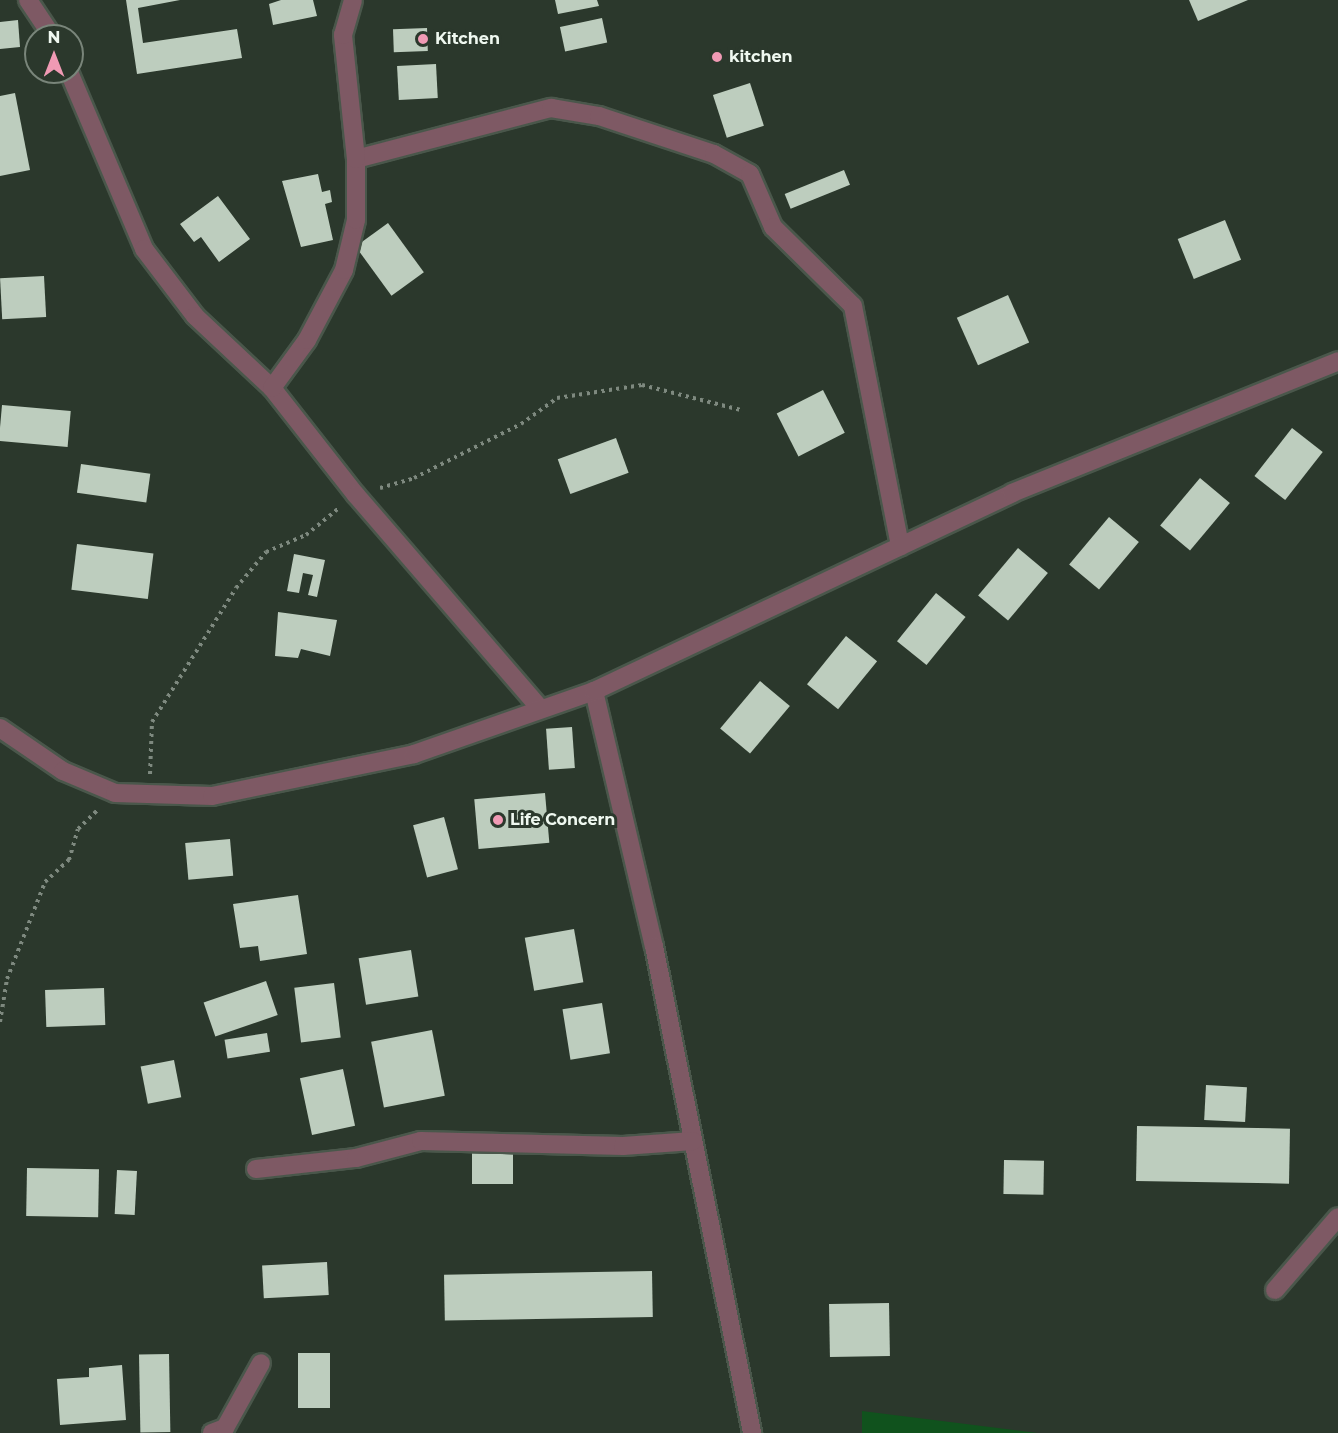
<!DOCTYPE html>
<html>
<head>
<meta charset="utf-8">
<style>
  body { margin:0 }
  #map { position:relative; width:1338px; height:1433px; overflow:hidden; background:#2b382c; font-family:Montserrat,sans-serif }
  div>[style] { position:absolute }
  .green>* { inset:0; background:#10521d }
  .building>* { inset:0; background:#bdcdbe; transform-origin:0 0 }
  .path>* { height:4px; margin-top:-2px; transform-origin:0; background:repeating-linear-gradient(90deg,#7e897f 0 3px,transparent 0 7.5px) }
  .roads { filter:drop-shadow(2px 0 #4a574b) drop-shadow(-2px 0 #4a574b) drop-shadow(0 2px #4a574b) drop-shadow(0 -2px #4a574b) }
  .minor>* { height:18px; margin:-9px; padding:0 9px; transform-origin:9px; border-radius:9px; background:#7e5964 }
  .dots>* { width:16px; height:16px; translate:-50% -50%; box-sizing:border-box; border:3px solid #2b382c; border-radius:50% }
  span { translate:-50% -50%; white-space:nowrap; text-align:center; line-height:1.15; -webkit-text-stroke:6px #2b382c; paint-order:stroke }
  .poi-label { font-size:16px; color:#eff8f0; font-weight:700 }
  .left { translate:0 -50%; text-align:left }
  .north { position:absolute; left:24px; top:24px; width:60px; height:60px; box-sizing:border-box; background:#2b382c; border:2px solid #79857a; border-radius:50%; rotate:0deg; font-size:16px; font-weight:700; line-height:24px; text-align:center; color:#eff8f0 }
  .north::after { content:''; display:block; margin:auto; width:21px; height:27px; background:#f09ab4; clip-path:polygon(50% 0,100% 100%,50% 72%,0 100%) }
</style>
</head>
<body>
<div id="map">
  <div class="green">
    <i style="clip-path:polygon(862px 1411px,1037px 1433px,862px 1433px)"></i>
  </div>
  <div class="building">
    <i style="clip-path:polygon(126px 0,180px 0,138px 8px,143px 43px,237px 29px,242px 58px,137px 74px)"></i>
    <i style="clip-path:polygon(281px 0,313px 0,317px 16px,273px 25px,269px 4px)"></i>
    <i style="clip-path:polygon(555px 0,597px 0,599px 6px,558px 14px)"></i>
    <i style="clip-path:polygon(1189px 0,1248px 0,1198px 21px)"></i>
    <i style="left:602px;top:18px;width:25px;height:43px;rotate:78deg"></i>
    <i style="clip-path:polygon(18px 20px,20px 47px,0 49px,0 22px)"></i>
    <i style="left:427px;top:28px;width:23px;height:34px;rotate:88deg"></i>
    <i style="left:436px;top:64px;width:34px;height:39px;rotate:87deg"></i>
    <i style="left:750px;top:83px;width:45px;height:39px;rotate:72deg"></i>
    <i style="clip-path:polygon(15px 93px,30px 170px,0 176px,0 96px)"></i>
    <i style="left:844px;top:170px;width:16px;height:64px;rotate:68deg"></i>
    <i style="clip-path:polygon(318px 174px,322px 192px,330px 190px,332px 202px,325px 204px,333px 240px,301px 247px,282px 181px)"></i>
    <i style="clip-path:polygon(218px 196px,250px 239px,219px 262px,201px 237px,194px 242px,180px 224px)"></i>
    <i style="left:1225px;top:220px;width:43px;height:51px;rotate:68deg"></i>
    <i style="left:388px;top:223px;width:61px;height:40px;rotate:54deg"></i>
    <i style="left:44px;top:276px;width:41px;height:44px;rotate:87deg"></i>
    <i style="left:1008px;top:295px;width:52px;height:56px;rotate:66deg"></i>
    <i style="left:823px;top:390px;width:48px;height:52px;rotate:63deg"></i>
    <i style="left:2px;top:405px;width:69px;height:36px;rotate:5deg"></i>
    <i style="left:1292px;top:428px;width:39px;height:61px;rotate:38deg"></i>
    <i style="left:616px;top:438px;width:37px;height:62px;rotate:70deg"></i>
    <i style="left:81px;top:464px;width:70px;height:29px;rotate:8deg"></i>
    <i style="left:1200px;top:478px;width:39px;height:62px;rotate:40deg"></i>
    <i style="left:1109px;top:517px;width:39px;height:62px;rotate:40deg"></i>
    <i style="left:77px;top:544px;width:77px;height:46px;rotate:7deg"></i>
    <i style="left:1018px;top:548px;width:39px;height:62px;rotate:40deg"></i>
    <i style="clip-path:polygon(294px 554px,325px 560px,317px 597px,308px 595px,313px 575px,303px 573px,299px 593px,287px 591px)"></i>
    <i style="left:936px;top:593px;width:38px;height:62px;rotate:39deg"></i>
    <i style="clip-path:polygon(278px 612px,337px 620px,330px 656px,301px 649px,298px 658px,275px 656px)"></i>
    <i style="left:846px;top:636px;width:40px;height:62px;rotate:39deg"></i>
    <i style="left:760px;top:681px;width:39px;height:62px;rotate:40deg"></i>
    <i style="left:572px;top:727px;width:41px;height:26px;rotate:86deg"></i>
    <i style="left:545px;top:793px;width:50px;height:71px;rotate:85deg"></i>
    <i style="left:444px;top:817px;width:54px;height:32px;rotate:75deg"></i>
    <i style="left:230px;top:839px;width:37px;height:45px;rotate:85deg"></i>
    <i style="clip-path:polygon(298px 895px,307px 954px,260px 961px,258px 946px,240px 948px,233px 904px)"></i>
    <i style="left:574px;top:929px;width:54px;height:50px;rotate:80deg"></i>
    <i style="left:411px;top:950px;width:47px;height:53px;rotate:81deg"></i>
    <i style="left:266px;top:981px;width:36px;height:66px;rotate:71deg"></i>
    <i style="left:334px;top:983px;width:55px;height:40px;rotate:83deg"></i>
    <i style="left:104px;top:988px;width:37px;height:59px;rotate:88deg"></i>
    <i style="left:602px;top:1003px;width:51px;height:40px;rotate:81deg"></i>
    <i style="left:432px;top:1030px;width:67px;height:62px;rotate:79deg"></i>
    <i style="left:267px;top:1033px;width:19px;height:43px;rotate:81deg"></i>
    <i style="left:174px;top:1060px;width:38px;height:34px;rotate:79deg"></i>
    <i style="left:343px;top:1069px;width:58px;height:44px;rotate:78deg"></i>
    <i style="left:1206px;top:1085px;width:41px;height:35px;rotate:3deg"></i>
    <i style="left:1137px;top:1126px;width:153px;height:55px;rotate:1deg"></i>
    <i style="left:472px;top:1151px;width:41px;height:33px"></i>
    <i style="left:1004px;top:1160px;width:40px;height:34px;rotate:1deg"></i>
    <i style="left:27px;top:1168px;width:72px;height:48px;rotate:1deg"></i>
    <i style="left:117px;top:1170px;width:20px;height:44px;rotate:3deg"></i>
    <i style="left:327px;top:1262px;width:33px;height:65px;rotate:87deg"></i>
    <i style="left:652px;top:1271px;width:46px;height:208px;rotate:89deg"></i>
    <i style="left:889px;top:1303px;width:53px;height:60px;rotate:89deg"></i>
    <i style="left:298px;top:1353px;width:32px;height:55px"></i>
    <i style="left:169px;top:1354px;width:78px;height:30px;rotate:89deg"></i>
    <i style="clip-path:polygon(122px 1365px,126px 1420px,60px 1425px,57px 1379px,89px 1377px,89px 1368px)"></i>
  </div>
  <div class="path">
    <i style="left:380px;top:488px;width:35px;rotate:-16deg"></i>
    <i style="left:414px;top:478px;width:120px;rotate:-26.8deg"></i>
    <i style="left:521px;top:424px;width:44px;rotate:-35.8deg"></i>
    <i style="left:557px;top:398px;width:86px;rotate:-8.7deg"></i>
    <i style="left:642px;top:385px;width:102px;rotate:14.2deg"></i>
    <i style="left:150px;top:774px;width:52px;rotate:-87.8deg"></i>
    <i style="left:152px;top:722px;width:158px;rotate:-57.9deg"></i>
    <i style="left:236px;top:588px;width:47px;rotate:-50.2deg"></i>
    <i style="left:266px;top:552px;width:43px;rotate:-23deg"></i>
    <i style="left:306px;top:535px;width:43px;rotate:-39.3deg"></i>
    <i style="left:0;top:1022px;width:44px;rotate:-80.8deg"></i>
    <i style="left:7px;top:979px;width:104px;rotate:-68.6deg"></i>
    <i style="left:45px;top:882px;width:33px;rotate:-43deg"></i>
    <i style="left:69px;top:860px;width:32px;rotate:-74deg"></i>
    <i style="left:78px;top:829px;width:28px;rotate:-44deg"></i>
  </div>
  <div class="roads">
    <div class="minor">
      <i style="left:28px;top:0;width:43px;rotate:56.3deg"></i>
      <i style="left:69px;top:72px;width:192px;rotate:67deg"></i>
      <i style="left:144px;top:249px;width:84px;rotate:52.7deg"></i>
      <i style="left:195px;top:316px;width:105px;rotate:43.1deg"></i>
      <i style="left:272px;top:388px;width:136px;rotate:51.9deg"></i>
      <i style="left:356px;top:495px;width:281px;rotate:49.2deg"></i>
      <i style="left:356px;top:159px;width:202px;rotate:-14.7deg"></i>
      <i style="left:551px;top:108px;width:49px;rotate:9.5deg"></i>
      <i style="left:599px;top:116px;width:121px;rotate:18.3deg"></i>
      <i style="left:714px;top:154px;width:41px;rotate:29.1deg"></i>
      <i style="left:750px;top:174px;width:58px;rotate:66.5deg"></i>
      <i style="left:773px;top:227px;width:112px;rotate:44.6deg"></i>
      <i style="left:853px;top:306px;width:245px;rotate:78.9deg"></i>
      <i style="left:272px;top:388px;width:59px;rotate:-53.9deg"></i>
      <i style="left:307px;top:340px;width:79px;rotate:-62.1deg"></i>
      <i style="left:344px;top:270px;width:51px;rotate:-76.5deg"></i>
      <i style="left:356px;top:220px;width:61px;rotate:-90deg"></i>
      <i style="left:356px;top:159px;width:125px;rotate:-96deg"></i>
      <i style="left:343px;top:35px;width:36px;rotate:-74deg"></i>
      <i style="left:594px;top:691px;width:262px;rotate:76.8deg"></i>
      <i style="left:654px;top:946px;width:497px;rotate:78.6deg"></i>
      <i style="left:0;top:728px;width:76px;rotate:34.3deg"></i>
      <i style="left:63px;top:771px;width:56px;rotate:22.9deg"></i>
      <i style="left:115px;top:793px;width:97px;rotate:1.8deg"></i>
      <i style="left:212px;top:796px;width:206px;rotate:-11.7deg"></i>
      <i style="left:414px;top:754px;width:191px;rotate:-19.3deg"></i>
      <i style="left:594px;top:691px;width:463px;rotate:-25.3deg"></i>
      <i style="left:1012px;top:493px;width:352px;rotate:-22deg"></i>
      <i style="left:256px;top:1169px;width:101px;rotate:-6.3deg"></i>
      <i style="left:356px;top:1158px;width:67px;rotate:-14.7deg"></i>
      <i style="left:421px;top:1141px;width:202px;rotate:1.4deg"></i>
      <i style="left:623px;top:1146px;width:70px;rotate:-4.1deg"></i>
      <i style="left:1275px;top:1290px;width:96px;rotate:-49.2deg"></i>
      <i style="left:212px;top:1433px;width:14px;rotate:-21deg"></i>
      <i style="left:225px;top:1428px;width:74px;rotate:-61deg"></i>
    </div>
  </div>
  <div class="dots">
    <i style="left:423px;top:39px;background:#f09ab4"></i>
    <i style="left:717px;top:57px;background:#f09ab4"></i>
    <i style="left:498px;top:820px;background:#f09ab4"></i>
  </div>
  <div class="poi-label">
    <span class="left" style="left:435px;top:39px">Kitchen</span>
    <span class="left" style="left:729px;top:57px">kitchen</span>
    <span class="left" style="left:510px;top:820px">Life Concern</span>
  </div>
  <div class="north">N</div>
</div>
</body>
</html>
